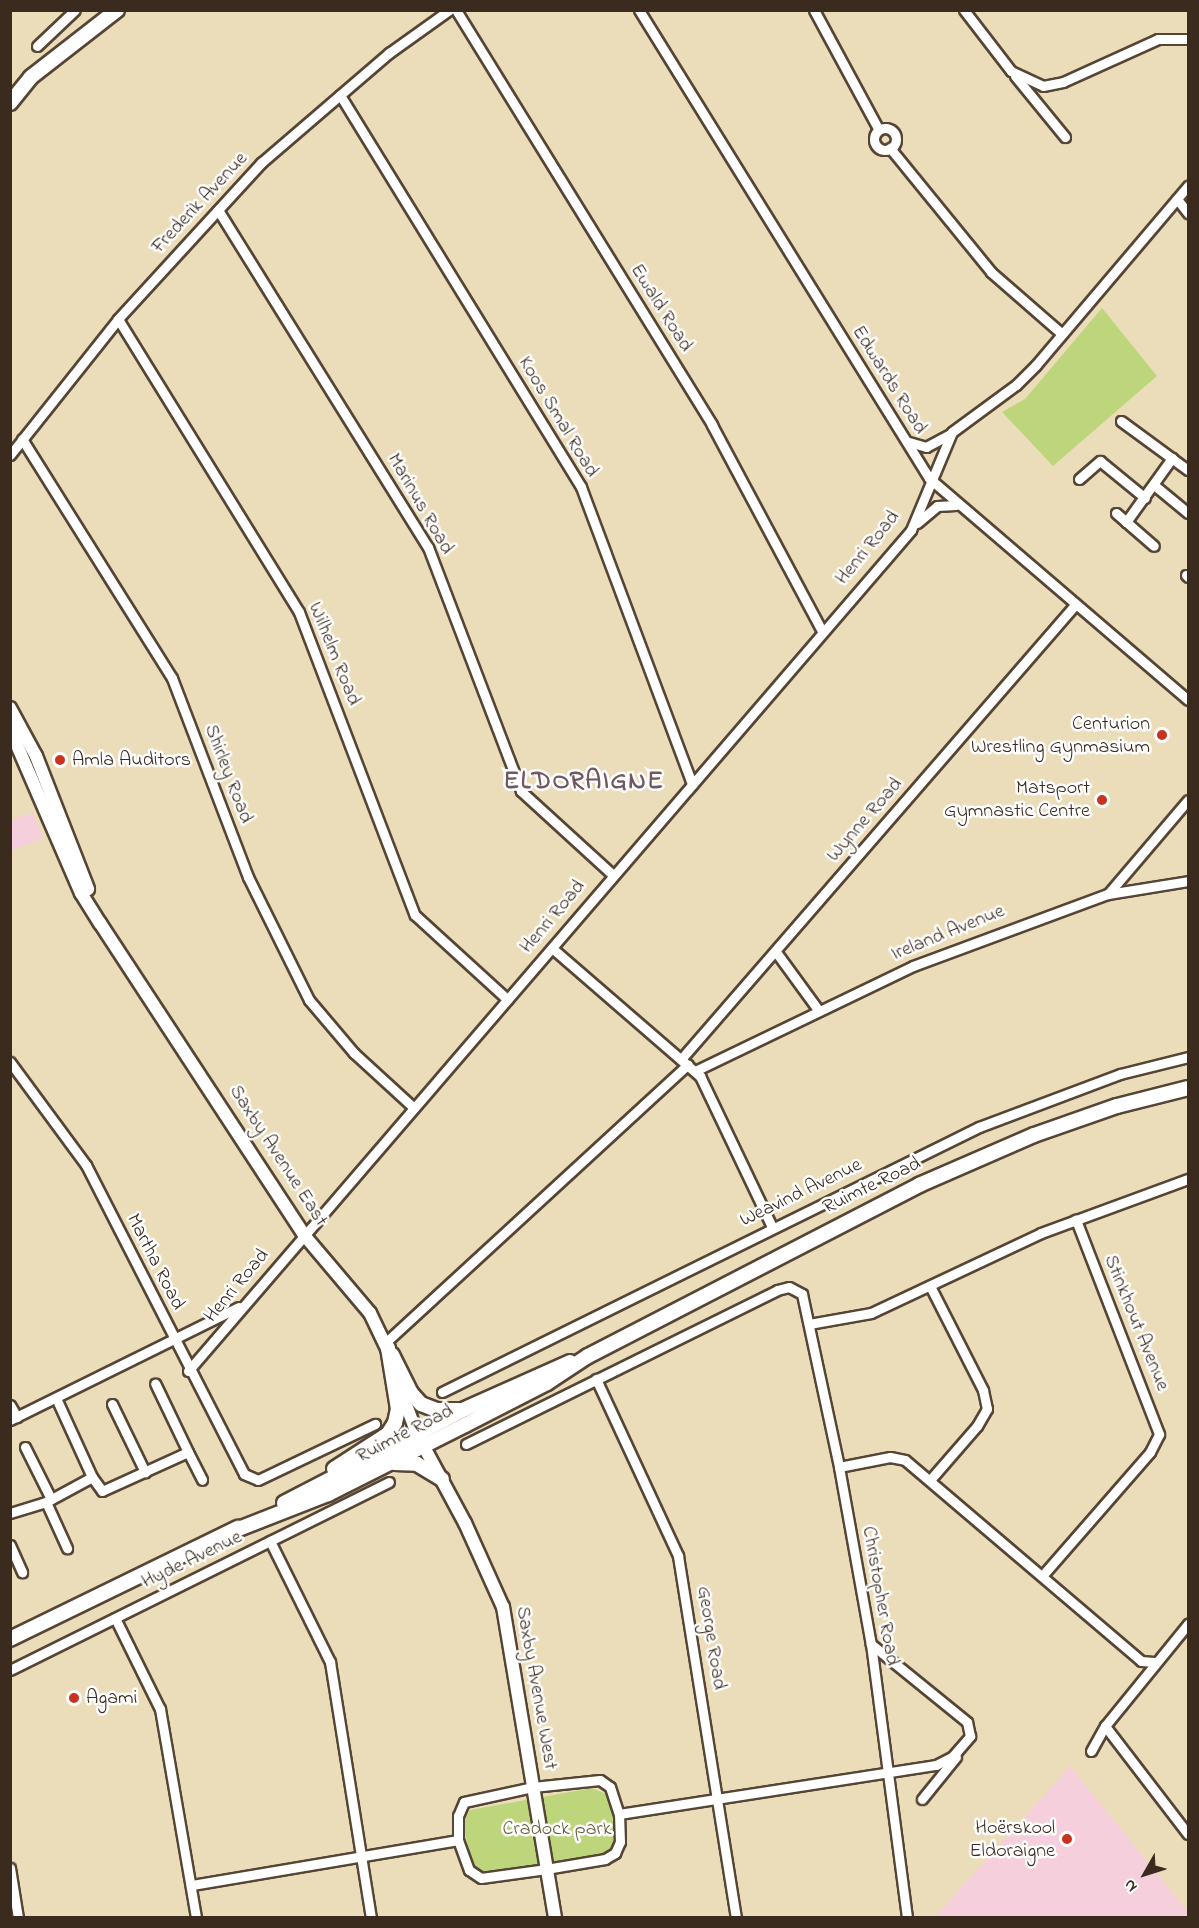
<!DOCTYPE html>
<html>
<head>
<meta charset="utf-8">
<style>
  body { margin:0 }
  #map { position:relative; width:1199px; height:1928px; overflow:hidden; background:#ecddba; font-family:"Indie Flower",sans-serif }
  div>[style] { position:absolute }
  .built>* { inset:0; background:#f5cfdb }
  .green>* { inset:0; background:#bdd67b }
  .roads { filter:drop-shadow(2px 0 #564535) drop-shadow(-2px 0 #564535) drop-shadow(0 2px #564535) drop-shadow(0 -2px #564535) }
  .minor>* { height:9px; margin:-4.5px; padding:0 4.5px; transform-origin:4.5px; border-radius:4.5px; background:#fff }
  .minor>.ring { margin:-4.5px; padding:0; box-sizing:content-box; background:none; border:9px solid #fff; border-radius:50% }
  .tertiary>* { height:12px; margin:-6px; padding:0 6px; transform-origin:6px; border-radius:6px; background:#fff }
  .secondary>* { height:14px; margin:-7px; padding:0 7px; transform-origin:7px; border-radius:7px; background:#fff }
  .dots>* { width:16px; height:16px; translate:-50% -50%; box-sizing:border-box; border:3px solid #fff; border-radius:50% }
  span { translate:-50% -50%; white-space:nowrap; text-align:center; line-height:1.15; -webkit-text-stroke:5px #fff; paint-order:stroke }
  .street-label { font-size:20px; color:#3b2a1e }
  .poi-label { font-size:20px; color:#3b2a1e }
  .right { translate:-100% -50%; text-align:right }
  .left { translate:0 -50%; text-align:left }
  .park-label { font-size:20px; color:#625e3a }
  .district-label { font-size:26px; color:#725760; font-weight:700; letter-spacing:1.5px }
  .frame { position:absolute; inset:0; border:12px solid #3b2a1e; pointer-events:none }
  .north { position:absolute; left:1115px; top:1844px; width:60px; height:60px; -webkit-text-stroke:4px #fff; paint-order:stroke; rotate:231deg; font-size:16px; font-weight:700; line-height:24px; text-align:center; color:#3b2a1e }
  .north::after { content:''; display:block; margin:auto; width:21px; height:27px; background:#3b2a1e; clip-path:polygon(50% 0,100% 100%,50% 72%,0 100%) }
</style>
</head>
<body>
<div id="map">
  <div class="built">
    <i style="clip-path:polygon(33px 812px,43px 838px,11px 851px,12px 820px)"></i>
    <i style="clip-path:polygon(1070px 1766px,1188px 1912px,1188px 1917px,935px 1917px)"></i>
  </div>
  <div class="green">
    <i style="clip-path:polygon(1102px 308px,1157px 376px,1053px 466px,1002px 412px,1025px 399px)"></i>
    <i style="clip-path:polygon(592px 1788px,606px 1794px,614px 1815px,617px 1836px,612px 1850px,603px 1858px,486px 1876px,473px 1867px,463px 1825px,470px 1810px)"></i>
  </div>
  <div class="roads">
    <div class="minor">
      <i style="left:456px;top:10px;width:488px;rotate:58.3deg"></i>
      <i style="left:712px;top:425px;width:234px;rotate:61.9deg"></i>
      <i style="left:639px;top:10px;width:551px;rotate:58.22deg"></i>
      <i style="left:929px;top:478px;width:341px;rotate:40.6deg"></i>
      <i style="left:814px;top:10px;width:136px;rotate:61.6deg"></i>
      <i style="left:964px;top:10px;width:77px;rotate:52.4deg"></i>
      <i style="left:1011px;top:71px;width:35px;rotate:25deg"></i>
      <i style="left:1043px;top:86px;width:20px;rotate:-11deg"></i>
      <i style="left:1063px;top:82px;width:104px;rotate:-24.4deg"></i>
      <i style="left:1158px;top:39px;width:30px"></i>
      <i style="left:37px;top:46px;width:52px;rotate:-43.5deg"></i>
      <i style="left:1015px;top:76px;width:79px;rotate:50.7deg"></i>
      <i style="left:340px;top:95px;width:460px;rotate:58.4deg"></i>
      <i style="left:581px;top:487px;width:317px;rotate:69.5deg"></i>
      <i class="ring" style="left:874px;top:128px;width:13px;height:13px"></i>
      <i style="left:890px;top:148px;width:160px;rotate:50.8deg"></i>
      <i style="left:991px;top:272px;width:94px;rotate:41.1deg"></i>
      <i style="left:1177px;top:199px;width:18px;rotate:52deg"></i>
      <i style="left:218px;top:210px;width:397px;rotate:58.1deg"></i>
      <i style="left:428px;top:547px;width:261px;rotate:69.1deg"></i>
      <i style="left:521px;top:791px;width:125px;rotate:42.4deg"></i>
      <i style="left:118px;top:319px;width:344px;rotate:58.3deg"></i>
      <i style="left:299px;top:612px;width:324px;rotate:69.1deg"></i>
      <i style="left:415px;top:915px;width:125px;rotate:42.4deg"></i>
      <i style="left:1121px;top:421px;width:83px;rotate:36.2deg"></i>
      <i style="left:22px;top:439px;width:282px;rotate:57.9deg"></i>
      <i style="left:172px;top:678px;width:213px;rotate:69.1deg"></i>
      <i style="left:248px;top:877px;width:137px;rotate:63.6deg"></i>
      <i style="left:309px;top:1000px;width:70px;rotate:49.7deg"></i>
      <i style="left:354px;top:1053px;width:81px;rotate:42.5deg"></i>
      <i style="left:909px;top:442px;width:18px;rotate:16deg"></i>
      <i style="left:926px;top:447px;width:27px;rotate:-28deg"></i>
      <i style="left:10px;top:455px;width:174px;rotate:-51.5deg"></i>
      <i style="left:118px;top:319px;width:212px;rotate:-47.5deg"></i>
      <i style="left:261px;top:163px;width:169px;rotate:-40.7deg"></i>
      <i style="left:389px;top:53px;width:74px;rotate:-35.6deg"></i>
      <i style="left:1079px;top:479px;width:28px;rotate:-41deg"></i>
      <i style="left:1100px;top:461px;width:58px;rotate:39.4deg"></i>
      <i style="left:1154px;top:485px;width:44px;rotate:39.5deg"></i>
      <i style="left:1116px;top:513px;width:50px;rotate:41deg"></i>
      <i style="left:1126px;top:522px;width:79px;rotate:-54.3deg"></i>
      <i style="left:917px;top:523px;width:26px;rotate:-40deg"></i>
      <i style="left:937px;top:506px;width:19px;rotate:-3deg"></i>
      <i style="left:1186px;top:575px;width:3px;rotate:45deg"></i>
      <i style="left:1108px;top:894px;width:81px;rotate:-9.2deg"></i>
      <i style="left:552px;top:948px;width:196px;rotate:40.9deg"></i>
      <i style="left:700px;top:1076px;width:167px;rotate:64.5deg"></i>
      <i style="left:776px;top:952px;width:73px;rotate:53.9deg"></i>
      <i style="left:682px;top:1058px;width:600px;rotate:-49.06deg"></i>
      <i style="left:10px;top:1062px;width:128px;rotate:53.6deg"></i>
      <i style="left:86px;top:1165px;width:347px;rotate:62.9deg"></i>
      <i style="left:244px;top:1474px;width:15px;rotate:23deg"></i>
      <i style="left:258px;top:1480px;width:130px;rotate:-25.6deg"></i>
      <i style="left:695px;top:1071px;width:242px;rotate:-25.7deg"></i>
      <i style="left:913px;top:966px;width:208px;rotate:-20.3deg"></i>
      <i style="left:1108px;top:894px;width:123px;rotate:-49.6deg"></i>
      <i style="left:809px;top:1324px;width:63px;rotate:-10.1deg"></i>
      <i style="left:871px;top:1313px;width:188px;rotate:-25.2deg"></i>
      <i style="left:1041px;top:1233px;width:157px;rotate:-20.2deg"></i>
      <i style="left:386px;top:1342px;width:410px;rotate:-42.6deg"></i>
      <i style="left:188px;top:1371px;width:1109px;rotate:-49.31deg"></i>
      <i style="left:911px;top:530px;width:106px;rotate:-67.3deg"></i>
      <i style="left:952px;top:432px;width:79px;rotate:-36.3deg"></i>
      <i style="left:1016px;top:385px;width:28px;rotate:-45deg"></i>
      <i style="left:1036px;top:365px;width:235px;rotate:-49.7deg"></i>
      <i style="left:596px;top:1379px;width:195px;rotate:65.1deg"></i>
      <i style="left:678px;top:1556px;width:367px;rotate:80.9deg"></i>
      <i style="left:442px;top:1392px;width:599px;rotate:-26.27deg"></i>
      <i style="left:979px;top:1127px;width:151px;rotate:-20.6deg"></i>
      <i style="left:1120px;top:1074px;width:70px;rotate:-14deg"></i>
      <i style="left:56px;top:1398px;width:87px;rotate:65.5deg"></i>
      <i style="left:92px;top:1477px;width:17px;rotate:54deg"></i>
      <i style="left:102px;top:1491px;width:94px;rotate:-24.4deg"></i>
      <i style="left:188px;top:1452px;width:76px;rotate:-115.6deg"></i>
      <i style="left:112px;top:1404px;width:76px;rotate:64.1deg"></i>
      <i style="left:10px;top:1405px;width:14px;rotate:60deg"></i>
      <i style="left:10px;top:1420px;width:255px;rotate:-26.3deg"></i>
      <i style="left:466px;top:1444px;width:347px;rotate:-26.3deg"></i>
      <i style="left:777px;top:1290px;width:12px;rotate:-14deg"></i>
      <i style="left:789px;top:1287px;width:15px;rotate:28deg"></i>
      <i style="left:802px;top:1294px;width:177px;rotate:77.9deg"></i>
      <i style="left:839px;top:1467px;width:180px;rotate:79.8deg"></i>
      <i style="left:871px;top:1644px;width:276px;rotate:82.5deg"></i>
      <i style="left:25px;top:1447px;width:58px;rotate:63.4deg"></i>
      <i style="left:188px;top:1452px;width:31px;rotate:63deg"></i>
      <i style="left:839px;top:1467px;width:52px;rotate:-11.1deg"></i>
      <i style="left:890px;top:1457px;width:15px;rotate:11deg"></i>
      <i style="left:905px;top:1460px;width:310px;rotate:40.4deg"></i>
      <i style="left:1141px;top:1661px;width:13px;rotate:4deg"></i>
      <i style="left:930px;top:1480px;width:72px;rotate:-49deg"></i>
      <i style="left:977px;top:1426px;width:20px;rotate:-60deg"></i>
      <i style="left:987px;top:1409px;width:19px;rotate:-102deg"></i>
      <i style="left:983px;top:1390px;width:117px;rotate:-117deg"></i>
      <i style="left:46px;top:1502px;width:51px;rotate:65.5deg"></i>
      <i style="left:10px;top:1513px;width:38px;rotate:-17deg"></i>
      <i style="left:46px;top:1502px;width:52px;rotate:-28.5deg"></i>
      <i style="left:270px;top:1541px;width:135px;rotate:63.6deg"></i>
      <i style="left:330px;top:1662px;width:259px;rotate:80.9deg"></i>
      <i style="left:10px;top:1545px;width:30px;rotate:66deg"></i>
      <i style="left:1042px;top:1576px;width:164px;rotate:-48.9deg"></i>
      <i style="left:1150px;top:1452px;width:20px;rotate:-63deg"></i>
      <i style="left:1159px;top:1434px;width:230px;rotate:-111.2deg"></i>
      <i style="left:115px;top:1618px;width:102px;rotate:63.7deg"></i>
      <i style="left:160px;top:1709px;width:212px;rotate:80.2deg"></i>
      <i style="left:10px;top:1670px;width:423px;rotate:-26.4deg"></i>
      <i style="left:1105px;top:1726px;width:136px;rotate:52.5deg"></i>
      <i style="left:1091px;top:1751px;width:29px;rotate:-61deg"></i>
      <i style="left:1105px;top:1726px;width:132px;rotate:-50.9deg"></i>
      <i style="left:922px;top:1799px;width:54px;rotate:-51deg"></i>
      <i style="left:458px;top:1840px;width:24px;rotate:-90deg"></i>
      <i style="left:458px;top:1816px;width:15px;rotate:-67deg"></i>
      <i style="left:464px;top:1802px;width:71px;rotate:-12.3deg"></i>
      <i style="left:533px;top:1787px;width:67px;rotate:-6deg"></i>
      <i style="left:600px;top:1780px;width:12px;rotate:35deg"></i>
      <i style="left:610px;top:1787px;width:28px;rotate:72deg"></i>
      <i style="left:10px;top:1868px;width:51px;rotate:80.9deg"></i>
      <i style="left:192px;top:1885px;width:270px;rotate:-9.6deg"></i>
      <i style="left:458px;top:1840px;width:32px;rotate:70deg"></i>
      <i style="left:469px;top:1870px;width:14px;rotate:34deg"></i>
      <i style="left:481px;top:1878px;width:66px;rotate:-7.9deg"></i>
      <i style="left:546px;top:1869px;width:60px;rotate:-9.6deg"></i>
      <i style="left:605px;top:1859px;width:12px;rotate:-31deg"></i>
      <i style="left:615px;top:1853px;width:12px;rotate:-66deg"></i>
      <i style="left:620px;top:1842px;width:28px;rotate:-92deg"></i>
      <i style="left:619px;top:1814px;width:321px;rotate:-8.8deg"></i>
      <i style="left:936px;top:1765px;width:18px;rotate:-27deg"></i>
      <i style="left:952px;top:1757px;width:28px;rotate:-49deg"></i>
      <i style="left:970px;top:1736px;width:14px;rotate:-102deg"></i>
      <i style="left:967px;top:1722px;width:124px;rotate:-140.9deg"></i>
    </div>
    <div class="tertiary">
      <i style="left:10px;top:708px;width:55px;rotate:61.6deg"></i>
      <i style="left:36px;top:756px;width:143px;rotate:68.6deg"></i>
      <i style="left:10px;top:729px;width:179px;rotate:66.6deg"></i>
      <i style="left:81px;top:893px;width:36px;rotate:58deg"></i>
      <i style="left:100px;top:923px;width:373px;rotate:56.8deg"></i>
      <i style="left:304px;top:1235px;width:102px;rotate:49.8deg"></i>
      <i style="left:370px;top:1313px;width:49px;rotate:64.5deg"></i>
      <i style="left:399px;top:1386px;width:51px;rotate:69.4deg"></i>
      <i style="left:417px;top:1434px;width:101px;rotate:61.7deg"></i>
      <i style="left:465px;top:1523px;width:92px;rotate:65.7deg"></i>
      <i style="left:503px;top:1607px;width:315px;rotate:80.5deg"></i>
    </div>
    <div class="secondary">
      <i style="left:10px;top:103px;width:33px;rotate:-51deg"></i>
      <i style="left:31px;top:77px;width:109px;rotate:-37.9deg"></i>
      <i style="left:392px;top:1355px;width:42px;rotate:63.4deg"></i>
      <i style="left:411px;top:1393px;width:15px;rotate:48deg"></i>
      <i style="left:421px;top:1404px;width:17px;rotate:21deg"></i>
      <i style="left:437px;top:1410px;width:22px"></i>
      <i style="left:394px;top:1463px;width:23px;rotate:2deg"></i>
      <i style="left:417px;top:1464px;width:29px;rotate:31deg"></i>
      <i style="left:334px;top:1469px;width:64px;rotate:-32.9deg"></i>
      <i style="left:388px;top:1434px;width:13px;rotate:-58deg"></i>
      <i style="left:395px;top:1423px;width:14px;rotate:-78deg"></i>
      <i style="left:398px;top:1409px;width:62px;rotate:-99.3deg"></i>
      <i style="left:284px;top:1503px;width:204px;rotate:-27.4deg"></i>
      <i style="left:465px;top:1409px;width:115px;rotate:-24.1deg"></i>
      <i style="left:231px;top:1532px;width:104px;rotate:-21.4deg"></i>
      <i style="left:328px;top:1494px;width:153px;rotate:-26.7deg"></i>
      <i style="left:465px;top:1425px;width:92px;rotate:-27.1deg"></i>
      <i style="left:547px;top:1383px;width:49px;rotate:-33.4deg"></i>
      <i style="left:588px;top:1356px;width:373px;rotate:-27.3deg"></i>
      <i style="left:919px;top:1185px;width:125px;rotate:-23.5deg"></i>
      <i style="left:1034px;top:1135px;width:88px;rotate:-19.3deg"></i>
      <i style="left:1117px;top:1106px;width:73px;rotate:-14.2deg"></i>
      <i style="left:10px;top:1639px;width:254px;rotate:-26deg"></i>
    </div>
  </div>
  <div class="dots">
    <i style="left:1162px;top:735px;background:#c8321e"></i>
    <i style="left:60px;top:760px;background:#c8321e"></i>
    <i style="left:1102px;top:800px;background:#c8321e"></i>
    <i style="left:74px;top:1698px;background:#c8321e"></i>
    <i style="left:1067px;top:1839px;background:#c8321e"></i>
  </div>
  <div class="street-label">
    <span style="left:200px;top:203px;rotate:-47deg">Frederik Avenue</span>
    <span style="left:661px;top:308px;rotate:58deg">Ewald Road</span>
    <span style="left:889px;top:380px;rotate:58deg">Edwards Road</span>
    <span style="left:558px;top:417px;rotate:59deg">Koos Smal Road</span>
    <span style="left:420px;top:504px;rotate:60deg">Marinus Road</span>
    <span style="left:868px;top:548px;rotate:-51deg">Henri Road</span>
    <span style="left:334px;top:654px;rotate:68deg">Wilhelm Road</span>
    <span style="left:228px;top:774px;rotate:69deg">Shirley Road</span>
    <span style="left:865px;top:820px;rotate:-49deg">Wynne Road</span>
    <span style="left:553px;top:917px;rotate:-50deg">Henri Road</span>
    <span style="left:948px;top:933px;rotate:-22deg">Ireland Avenue</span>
    <span style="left:278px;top:1156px;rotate:57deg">Saxby Avenue East</span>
    <span style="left:872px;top:1186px;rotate:-26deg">Ruimte Road</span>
    <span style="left:801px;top:1193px;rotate:-26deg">Weavind Avenue</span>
    <span style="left:155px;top:1262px;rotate:63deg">Martha Road</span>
    <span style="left:237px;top:1286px;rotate:-50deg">Henri Road</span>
    <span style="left:1136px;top:1323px;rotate:68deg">Stinkhout Avenue</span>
    <span style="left:405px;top:1434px;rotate:-27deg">Ruimte Road</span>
    <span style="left:192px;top:1560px;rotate:-26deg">Hyde Avenue</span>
    <span style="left:880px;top:1596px;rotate:80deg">Christopher Road</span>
    <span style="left:711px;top:1638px;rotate:81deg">George Road</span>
    <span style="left:536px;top:1688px;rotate:80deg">Saxby Avenue West</span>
  </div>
  <div class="poi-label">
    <span class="right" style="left:1150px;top:736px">Centurion<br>Wrestling Gynmasium</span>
    <span class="left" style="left:72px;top:760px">Amla Auditors</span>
    <span class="right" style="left:1090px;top:800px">Matsport<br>Gymnastic Centre</span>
    <span class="left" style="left:86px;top:1698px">Agami</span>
    <span class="right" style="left:1055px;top:1840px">Hoërskool<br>Eldoraigne</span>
  </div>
  <div class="park-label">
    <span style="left:557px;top:1829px">Cradock park</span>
  </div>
  <div class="district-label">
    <span style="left:584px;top:783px">ELDORAIGNE</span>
  </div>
  <div class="frame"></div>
  <div class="north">N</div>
</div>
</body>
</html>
